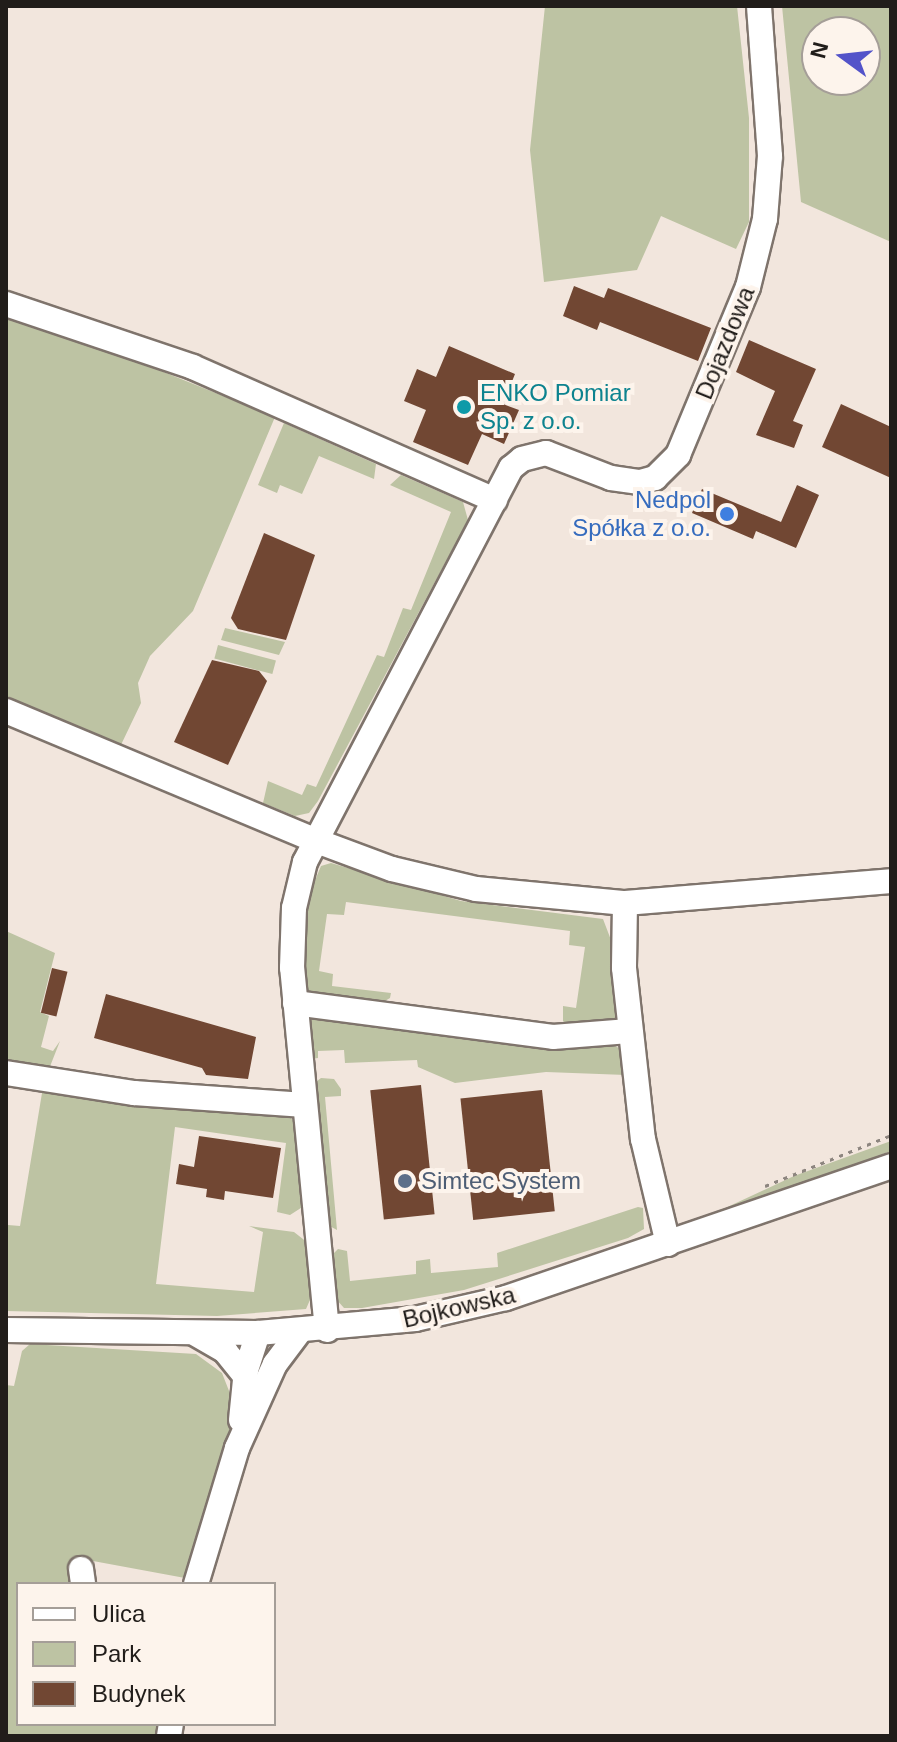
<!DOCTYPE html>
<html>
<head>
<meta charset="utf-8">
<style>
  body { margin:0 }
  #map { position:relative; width:897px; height:1742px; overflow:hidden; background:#f2e6dd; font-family:Arial,sans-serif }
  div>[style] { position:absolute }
  .green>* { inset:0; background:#bdc3a3; transform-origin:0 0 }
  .building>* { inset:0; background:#714733; transform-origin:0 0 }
  .path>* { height:3px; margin-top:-1.5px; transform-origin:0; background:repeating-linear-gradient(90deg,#8d857f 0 4px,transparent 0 10px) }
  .roads { filter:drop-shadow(2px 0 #7f746c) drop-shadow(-2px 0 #7f746c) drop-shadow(0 2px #7f746c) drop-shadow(0 -2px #7f746c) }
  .minor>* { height:24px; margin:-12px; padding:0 12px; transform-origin:12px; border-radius:12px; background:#fff }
  .dots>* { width:22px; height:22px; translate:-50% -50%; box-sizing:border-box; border:4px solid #fdf4ec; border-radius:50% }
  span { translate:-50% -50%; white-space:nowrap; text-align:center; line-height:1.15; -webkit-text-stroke:8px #fdf4ec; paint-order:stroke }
  .street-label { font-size:24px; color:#211d1a }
  .culture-label { font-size:24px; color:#0d838f }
  .left { translate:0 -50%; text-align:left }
  .shop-label { font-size:24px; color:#366cbe }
  .right { translate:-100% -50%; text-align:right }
  .service-label { font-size:24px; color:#4e5e75 }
  .frame { position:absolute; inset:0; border:8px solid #211d1a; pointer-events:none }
  .legend { position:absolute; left:16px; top:1582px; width:260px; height:144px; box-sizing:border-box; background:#fdf4ec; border:2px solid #a59e98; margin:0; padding:10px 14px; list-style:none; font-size:24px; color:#211d1a }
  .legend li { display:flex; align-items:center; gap:16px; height:40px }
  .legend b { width:40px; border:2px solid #a59e98 }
  .north { position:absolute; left:801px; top:16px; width:80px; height:80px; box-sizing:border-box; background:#fdf4ec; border:2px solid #a59e98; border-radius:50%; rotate:285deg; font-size:22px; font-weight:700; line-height:32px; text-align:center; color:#211d1a }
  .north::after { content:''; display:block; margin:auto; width:28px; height:36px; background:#5353c9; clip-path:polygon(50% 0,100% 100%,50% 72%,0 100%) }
</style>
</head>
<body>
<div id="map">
  <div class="green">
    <i style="clip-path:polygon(545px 6px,737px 6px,749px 118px,749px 222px,736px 249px,661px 216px,637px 270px,544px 282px,530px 150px)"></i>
    <i style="clip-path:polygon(evenodd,782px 6px,891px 6px,891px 242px,801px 202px,782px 6px,817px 32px,865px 32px,865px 80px,817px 80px,817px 32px)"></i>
    <i style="clip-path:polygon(6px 317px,129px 358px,275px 417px,193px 611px,150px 656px,138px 683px,141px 703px,119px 749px,6px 701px)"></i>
    <i style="clip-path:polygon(284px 423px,376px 464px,374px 479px,319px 456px,302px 494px,280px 485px,277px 493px,258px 485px)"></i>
    <i style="clip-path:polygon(401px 475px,463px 502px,468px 520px,318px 801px,309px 813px,295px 816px,263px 803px,268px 781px,302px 795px,307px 784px,316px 787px,377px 655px,384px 657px,403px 608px,411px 610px,451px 512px,390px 485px)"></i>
    <i style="clip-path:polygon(225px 628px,285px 642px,279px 655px,221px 640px)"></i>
    <i style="left:218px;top:645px;width:60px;height:14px;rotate:15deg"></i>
    <i style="clip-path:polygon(331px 863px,461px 901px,603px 919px,611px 940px,615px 941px,615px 1022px,569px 1027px,563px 1021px,563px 1006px,576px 1008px,585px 947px,569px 945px,570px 931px,346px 902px,344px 915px,327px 914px,319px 971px,333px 974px,332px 986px,391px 993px,390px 998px,380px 1004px,306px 993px,299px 948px,306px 890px,311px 890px,321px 866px)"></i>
    <i style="clip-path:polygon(6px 931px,55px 953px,40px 1012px,49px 1016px,41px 1047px,53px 1051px,60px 1041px,49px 1069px,6px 1064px)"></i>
    <i style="clip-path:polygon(311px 1015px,611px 1043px,623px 1051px,626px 1075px,546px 1072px,455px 1083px,418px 1067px,417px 1060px,345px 1063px,344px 1050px,318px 1051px,318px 1058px,310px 1059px)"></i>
    <i style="clip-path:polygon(321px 1078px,334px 1079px,341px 1089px,341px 1096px,325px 1097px,337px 1230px,326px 1224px,312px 1085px)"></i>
    <i style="clip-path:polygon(51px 1090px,291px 1118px,299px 1129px,304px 1206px,290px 1215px,277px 1212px,286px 1143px,175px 1127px,156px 1284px,254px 1292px,263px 1232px,249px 1226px,294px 1232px,308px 1243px,313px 1293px,306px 1309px,217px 1316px,6px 1311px,8px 1225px,20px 1226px,42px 1093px)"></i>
    <i style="clip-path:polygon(891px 1141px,891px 1151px,693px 1223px,794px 1176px)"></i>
    <i style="clip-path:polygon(638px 1207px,643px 1208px,644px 1229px,628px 1238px,464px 1290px,362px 1308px,344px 1308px,336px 1299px,328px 1259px,338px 1249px,347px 1251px,350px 1281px,416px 1274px,416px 1261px,430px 1259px,431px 1273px,498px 1267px,497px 1253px)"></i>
    <i style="clip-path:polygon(30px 1344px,196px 1354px,222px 1373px,231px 1396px,235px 1412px,185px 1578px,93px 1561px,76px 1564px,75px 1584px,18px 1584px,18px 1724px,158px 1724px,157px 1736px,6px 1736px,6px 1385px,14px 1386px,22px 1351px)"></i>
  </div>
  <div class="building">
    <i style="clip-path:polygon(574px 286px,604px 298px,608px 288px,711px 328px,698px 361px,600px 322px,597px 330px,563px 316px)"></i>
    <i style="clip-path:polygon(749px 340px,816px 369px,793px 421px,803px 425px,794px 448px,756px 435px,775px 391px,736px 372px)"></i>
    <i style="clip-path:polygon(449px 346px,515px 374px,503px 404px,519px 410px,504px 444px,482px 434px,468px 465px,413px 442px,426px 410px,404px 401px,417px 369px,436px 377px)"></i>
    <i style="clip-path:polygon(841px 404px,891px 427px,891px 478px,822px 447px)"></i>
    <i style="clip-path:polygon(797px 485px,819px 495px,796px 548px,756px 531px,753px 539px,692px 513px,702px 489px,781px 522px)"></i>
    <i style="clip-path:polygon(264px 533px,315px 555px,286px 640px,238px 629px,231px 618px)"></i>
    <i style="clip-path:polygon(212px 660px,259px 671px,267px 681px,228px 765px,174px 742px)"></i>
    <i style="left:52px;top:968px;width:16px;height:46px;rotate:14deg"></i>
    <i style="clip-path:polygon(106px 994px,256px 1037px,248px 1079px,206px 1075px,202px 1068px,94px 1038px)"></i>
    <i style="left:421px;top:1085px;width:130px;height:51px;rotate:84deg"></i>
    <i style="left:542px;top:1090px;width:122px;height:82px;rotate:84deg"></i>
    <i style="clip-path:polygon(199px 1136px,281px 1148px,273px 1198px,225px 1191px,224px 1200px,206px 1197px,207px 1189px,176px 1184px,179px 1164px,194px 1167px)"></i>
  </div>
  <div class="path">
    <i style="left:765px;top:1186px;width:136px;rotate:-22deg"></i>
  </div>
  <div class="roads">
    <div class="minor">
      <i style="left:6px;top:304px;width:197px;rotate:18.6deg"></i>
      <i style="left:193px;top:367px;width:330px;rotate:23.8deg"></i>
      <i style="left:6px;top:711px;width:334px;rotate:22.7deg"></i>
      <i style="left:314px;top:840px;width:83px;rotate:20.4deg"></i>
      <i style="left:392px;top:869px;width:86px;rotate:13.4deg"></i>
      <i style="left:476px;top:889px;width:150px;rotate:5.4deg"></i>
      <i style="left:625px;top:903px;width:267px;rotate:-4.7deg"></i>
      <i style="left:625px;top:903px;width:65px;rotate:90.9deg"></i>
      <i style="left:624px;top:968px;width:172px;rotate:83.7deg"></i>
      <i style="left:643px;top:1139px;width:108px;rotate:76.6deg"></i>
      <i style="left:295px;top:1003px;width:260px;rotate:7.5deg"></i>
      <i style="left:553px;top:1037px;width:76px;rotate:-4.5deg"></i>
      <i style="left:6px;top:1073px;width:130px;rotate:8.9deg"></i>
      <i style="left:134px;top:1093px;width:171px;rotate:4deg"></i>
      <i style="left:6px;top:1330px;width:252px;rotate:0.7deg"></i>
      <i style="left:258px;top:1333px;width:158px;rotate:-5.1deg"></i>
      <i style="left:415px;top:1319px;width:93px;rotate:-13deg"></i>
      <i style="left:506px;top:1298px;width:407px;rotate:-18.9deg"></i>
      <i style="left:327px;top:1330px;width:364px;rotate:-95.5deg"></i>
      <i style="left:292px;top:968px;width:60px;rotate:-88.1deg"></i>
      <i style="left:294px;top:908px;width:47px;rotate:-76.6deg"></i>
      <i style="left:305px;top:862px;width:445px;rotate:-62.4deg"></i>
      <i style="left:511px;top:468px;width:14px;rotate:-39deg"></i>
      <i style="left:522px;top:459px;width:25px;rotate:-14deg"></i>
      <i style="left:546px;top:453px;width:70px;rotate:21deg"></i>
      <i style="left:611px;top:478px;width:29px;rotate:8deg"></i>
      <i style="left:640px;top:482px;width:16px;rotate:-15deg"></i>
      <i style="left:655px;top:478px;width:33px;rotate:-45deg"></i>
      <i style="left:678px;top:455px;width:182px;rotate:-67.4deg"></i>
      <i style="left:748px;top:287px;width:70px;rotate:-76deg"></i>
      <i style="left:765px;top:219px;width:63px;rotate:-85.5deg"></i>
      <i style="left:770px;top:156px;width:150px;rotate:-94.2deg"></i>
      <i style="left:196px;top:1334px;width:34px;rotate:30deg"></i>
      <i style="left:225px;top:1351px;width:32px;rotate:51deg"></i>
      <i style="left:241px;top:1420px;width:50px;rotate:-84.3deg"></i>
      <i style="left:246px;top:1370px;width:39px;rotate:-72deg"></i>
      <i style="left:81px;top:1569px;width:15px;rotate:82deg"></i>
      <i style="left:196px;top:1584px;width:142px;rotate:-73.2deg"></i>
      <i style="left:237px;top:1448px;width:92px;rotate:-65.7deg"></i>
      <i style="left:275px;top:1364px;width:40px;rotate:-53deg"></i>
      <i style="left:169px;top:1736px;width:12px;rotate:-81deg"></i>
    </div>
  </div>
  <div class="dots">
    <i style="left:464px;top:407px;background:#0f9aa8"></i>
    <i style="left:727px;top:514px;background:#3f7fe0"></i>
    <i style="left:405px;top:1181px;background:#5c6f8a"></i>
  </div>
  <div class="street-label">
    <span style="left:725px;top:343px;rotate:-68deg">Dojazdowa</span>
    <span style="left:459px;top:1307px;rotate:-13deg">Bojkowska</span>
  </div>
  <div class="culture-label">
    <span class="left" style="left:480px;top:407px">ENKO Pomiar<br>Sp. z o.o.</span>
  </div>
  <div class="shop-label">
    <span class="right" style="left:711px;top:514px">Nedpol<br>Spółka z o.o.</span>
  </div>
  <div class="service-label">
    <span class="left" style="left:421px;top:1181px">Simtec System</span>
  </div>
  <div class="frame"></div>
  <ul class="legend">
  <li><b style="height:10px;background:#fff"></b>Ulica</li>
  <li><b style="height:22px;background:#bdc3a3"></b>Park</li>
  <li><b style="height:22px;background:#714733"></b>Budynek</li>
  </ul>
  <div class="north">N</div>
</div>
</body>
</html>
